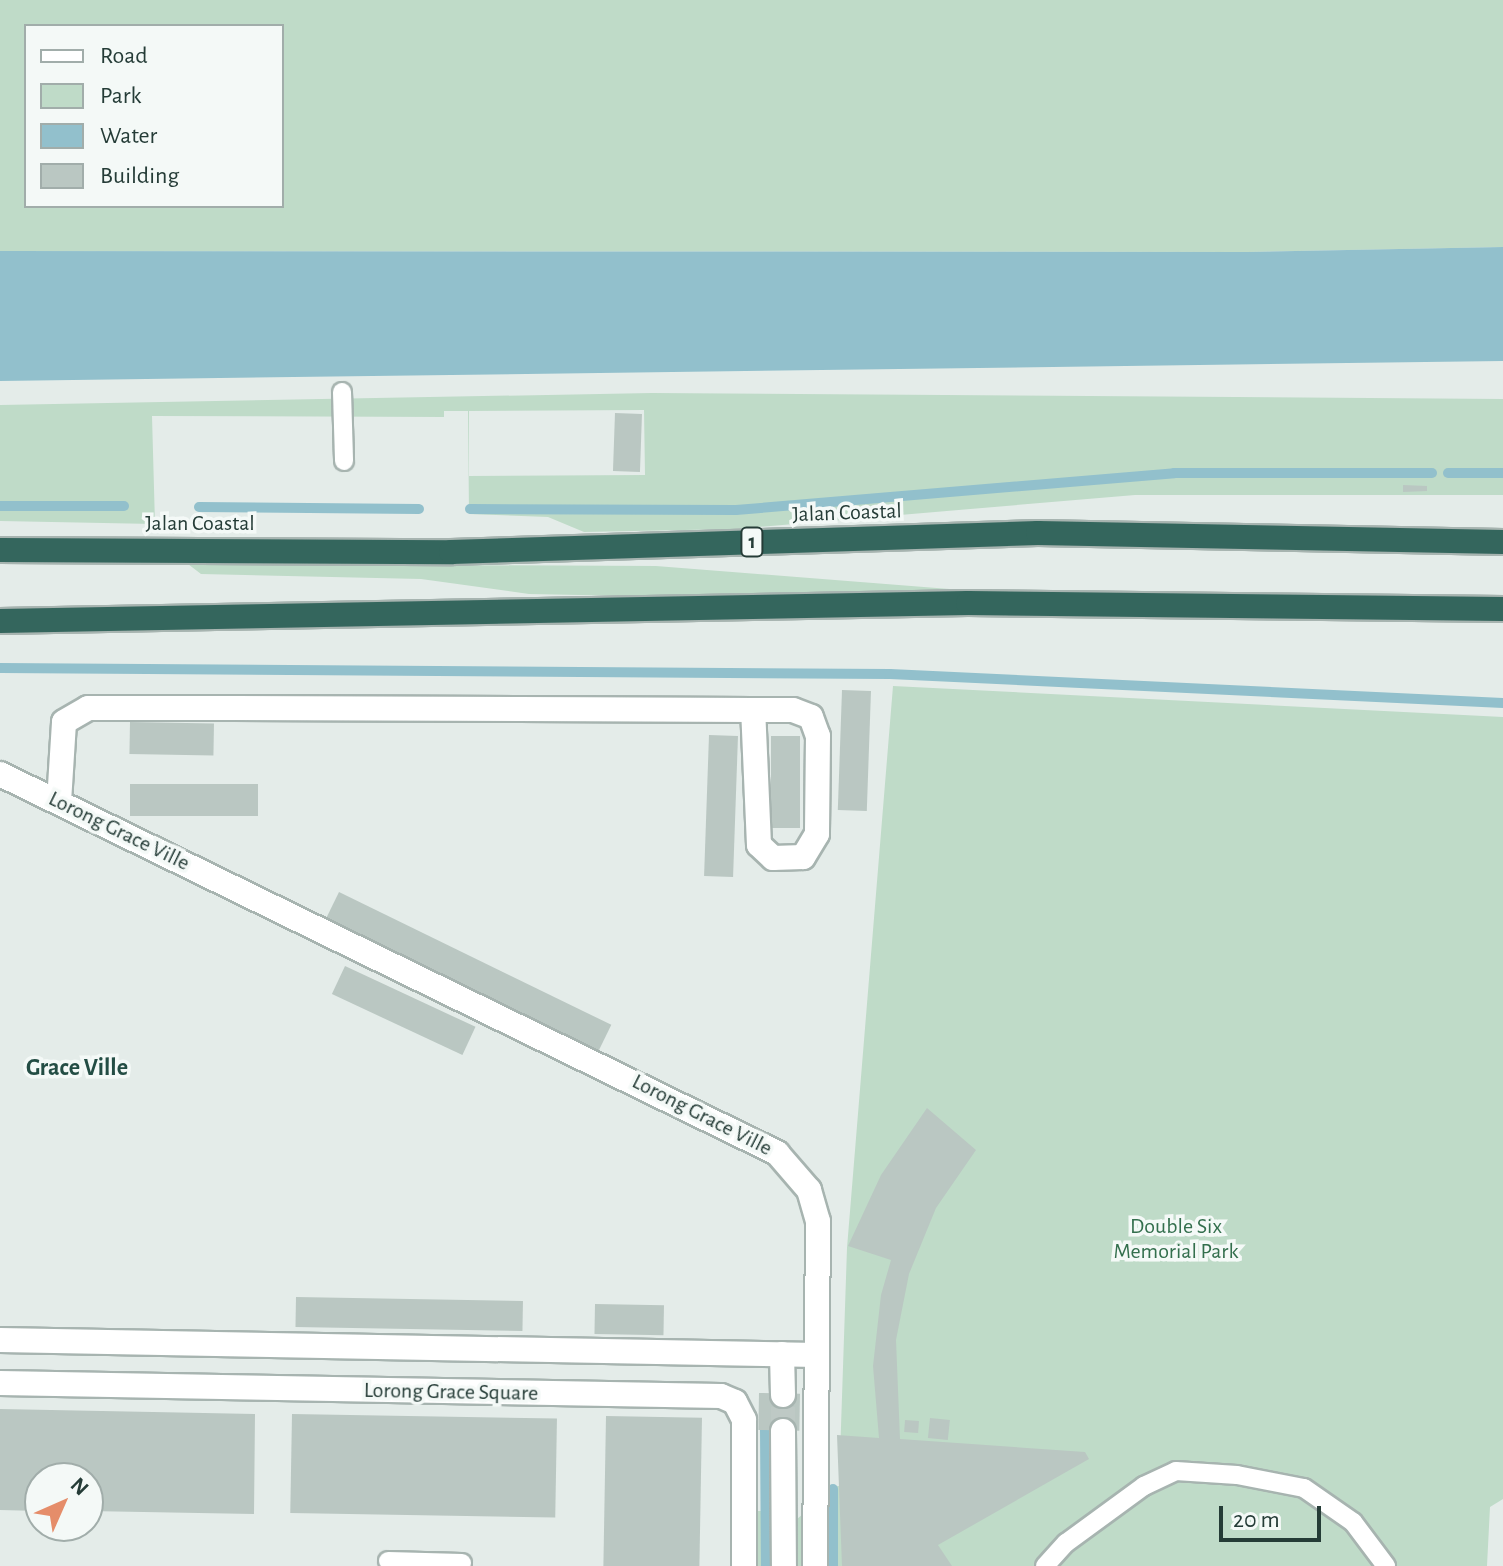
<!DOCTYPE html>
<html>
<head>
<meta charset="utf-8">
<style>
  body { margin:0 }
  #map { position:relative; width:1503px; height:1566px; overflow:hidden; background:#e4ece9; font-family:"Alegreya Sans",sans-serif }
  div>[style] { position:absolute }
  .green>* { inset:0; background:#bfdbc8; transform-origin:0 0 }
  .water>* { inset:0; background:#92c0cc }
  .stream>* { height:10px; margin:-5px; padding:0 5px; transform-origin:5px; border-radius:5px; background:#92c0cc }
  .building>* { inset:0; background:#bac7c2; transform-origin:0 0 }
  .street-tunnel>* { height:24px; margin-top:-12px; transform-origin:0; background:repeating-linear-gradient(90deg,#bec9c5 0 24px,transparent 0 36px) }
  .roads { filter:drop-shadow(2px 0 #a7b4b0) drop-shadow(-2px 0 #a7b4b0) drop-shadow(0 2px #a7b4b0) drop-shadow(0 -2px #a7b4b0) }
  .lane>* { height:18px; margin:-9px; padding:0 9px; transform-origin:9px; border-radius:9px; background:#fff }
  .street>* { height:24px; margin:-12px; padding:0 12px; transform-origin:12px; border-radius:12px; background:#fff }
  .highway>* { height:24px; margin:-12px; padding:0 12px; transform-origin:12px; border-radius:12px; background:#34665d }
  span { translate:-50% -50%; white-space:nowrap; text-align:center; line-height:1.15; -webkit-text-stroke:7px #f4f9f7; paint-order:stroke }
  .shield-label span { padding:2px 6px; background:#f4f9f7; border:2px solid; border-radius:6px; -webkit-text-stroke-width:0 }
  .shield-label { font-size:20px; color:#253c37; font-weight:700 }
  .street-label { font-size:22px; color:#253c37 }
  .park-label { font-size:22px; color:#336f4d }
  .neighbourhood-label { font-size:24px; color:#234d44; font-weight:700 }
  .legend { position:absolute; left:24px; top:24px; width:260px; height:184px; box-sizing:border-box; background:#f4f9f7; border:2px solid #a1adaa; margin:0; padding:10px 14px; list-style:none; font-size:24px; color:#253c37 }
  .legend li { display:flex; align-items:center; gap:16px; height:40px }
  .legend b { width:40px; border:2px solid #a1adaa }
  .north { position:absolute; left:24px; top:1462px; width:80px; height:80px; box-sizing:border-box; background:#f4f9f7; border:2px solid #a1adaa; border-radius:50%; rotate:45deg; font-size:22px; font-weight:700; line-height:32px; text-align:center; color:#253c37 }
  .north::after { content:''; display:block; margin:auto; width:28px; height:36px; background:#e58d6a; clip-path:polygon(50% 0,100% 100%,50% 72%,0 100%) }
  .scale { position:absolute; left:1219px; top:1506px; width:102px; height:36px; box-sizing:border-box; border:4px solid #253c37; border-top:0; padding-left:10px; font-size:24px; line-height:28px; white-space:nowrap; color:#253c37; -webkit-text-stroke:6px #f4f9f7; paint-order:stroke }
</style>
</head>
<body>
<div id="map">
  <div class="green">
    <i style="clip-path:polygon(evenodd,0 0,1503px 0,1503px 247px,1248px 252px,0 251px,0 0,26px 26px,282px 26px,282px 206px,26px 206px,26px 26px)"></i>
    <i style="clip-path:polygon(evenodd,652px 393px,1503px 399px,1503px 495px,1135px 495px,735px 529px,584px 532px,548px 517px,469px 514px,468px 411px,444px 411px,444px 417px,152px 416px,155px 524px,0 521px,0 405px,652px 393px,644px 410px,645px 475px,469px 476px,469px 411px,644px 410px)"></i>
    <i style="clip-path:polygon(188px 564px,656px 566px,962px 590px,1171px 595px,1171px 607px,529px 594px,421px 579px,201px 574px)"></i>
    <i style="clip-path:polygon(893px 686px,1503px 717px,1503px 1499px,1490px 1507px,1487px 1566px,824px 1566px,823px 1487px,839px 1486px,847px 1248px)"></i>
    <i style="left:755px;top:1511px;width:16px;height:55px"></i>
    <i style="clip-path:polygon(803px 1514px,807px 1566px,796px 1566px,797px 1519px)"></i>
  </div>
  <div class="water">
    <i style="clip-path:polygon(1503px 247px,1503px 361px,0 381px,0 251px,1248px 252px)"></i>
  </div>
  <div class="stream">
    <i style="left:1448px;top:473px;width:55px"></i>
    <i style="left:0;top:506px;width:124px"></i>
    <i style="left:199px;top:507px;width:220px;rotate:0.5deg"></i>
    <i style="left:470px;top:509px;width:266px;rotate:0.2deg"></i>
    <i style="left:736px;top:510px;width:440px;rotate:-4.8deg"></i>
    <i style="left:1174px;top:473px;width:258px"></i>
    <i style="left:0;top:668px;width:890px;rotate:0.39deg"></i>
    <i style="left:890px;top:674px;width:614px;rotate:2.71deg"></i>
    <i style="left:765px;top:1430px;width:136px;rotate:89.6deg"></i>
    <i style="left:833px;top:1489px;width:77px;rotate:90deg"></i>
  </div>
  <div class="building">
    <i style="left:615px;top:413px;width:27px;height:58px;rotate:2deg"></i>
    <i style="clip-path:polygon(1403px 485px,1427px 486px,1427px 491px,1403px 492px)"></i>
    <i style="left:842px;top:690px;width:29px;height:120px;rotate:2deg"></i>
    <i style="left:130px;top:722px;width:84px;height:32px;rotate:1deg"></i>
    <i style="left:709px;top:735px;width:29px;height:141px;rotate:2deg"></i>
    <i style="left:771px;top:736px;width:29px;height:92px"></i>
    <i style="left:130px;top:784px;width:128px;height:32px"></i>
    <i style="left:339px;top:892px;width:303px;height:32px;rotate:26deg"></i>
    <i style="left:345px;top:966px;width:144px;height:31px;rotate:25deg"></i>
    <i style="clip-path:polygon(927px 1108px,976px 1150px,936px 1208px,909px 1274px,896px 1340px,900px 1439px,1085px 1452px,1089px 1459px,938px 1545px,952px 1566px,842px 1566px,837px 1435px,879px 1438px,873px 1366px,881px 1295px,891px 1260px,848px 1246px,881px 1175px)"></i>
    <i style="left:296px;top:1297px;width:227px;height:30px;rotate:1deg"></i>
    <i style="left:595px;top:1304px;width:69px;height:30px;rotate:1deg"></i>
    <i style="left:759px;top:1393px;width:41px;height:37px;rotate:1deg"></i>
    <i style="clip-path:polygon(0 1409px,255px 1414px,254px 1514px,88px 1511px,88px 1478px,40px 1478px,40px 1511px,0 1510px)"></i>
    <i style="left:292px;top:1414px;width:265px;height:99px;rotate:1deg"></i>
    <i style="left:606px;top:1416px;width:96px;height:150px;rotate:1deg"></i>
    <i style="left:930px;top:1418px;width:20px;height:20px;rotate:6deg"></i>
    <i style="left:905px;top:1420px;width:14px;height:12px;rotate:4deg"></i>
  </div>
  <div class="street-tunnel">
    <i style="left:783px;top:1431px;width:36px;rotate:-90deg"></i>
  </div>
  <div class="roads">
    <div class="lane">
      <i style="left:342px;top:392px;width:69px;rotate:88.3deg"></i>
      <i style="left:388px;top:1561px;width:74px;rotate:1.5deg"></i>
      <i style="left:1045px;top:1566px;width:31px;rotate:-48deg"></i>
      <i style="left:1066px;top:1543px;width:97px;rotate:-36.2deg"></i>
      <i style="left:1144px;top:1486px;width:35px;rotate:-25deg"></i>
      <i style="left:1176px;top:1471px;width:61px;rotate:3.8deg"></i>
      <i style="left:1237px;top:1475px;width:68px;rotate:11deg"></i>
      <i style="left:1304px;top:1488px;width:60px;rotate:34.8deg"></i>
      <i style="left:1353px;top:1522px;width:55px;rotate:53.1deg"></i>
    </div>
    <div class="street">
      <i style="left:0;top:774px;width:865px;rotate:26deg"></i>
      <i style="left:777px;top:1153px;width:49px;rotate:49.1deg"></i>
      <i style="left:809px;top:1190px;width:32px;rotate:74deg"></i>
      <i style="left:818px;top:1221px;width:345px;rotate:90.5deg"></i>
      <i style="left:59px;top:802px;width:80px;rotate:-86.4deg"></i>
      <i style="left:64px;top:722px;width:28px;rotate:-30deg"></i>
      <i style="left:88px;top:708px;width:147px"></i>
      <i style="left:235px;top:708px;width:518px;rotate:0.22deg"></i>
      <i style="left:753px;top:710px;width:40px"></i>
      <i style="left:793px;top:710px;width:19px;rotate:21deg"></i>
      <i style="left:811px;top:717px;width:20px;rotate:70deg"></i>
      <i style="left:818px;top:736px;width:98px;rotate:90.6deg"></i>
      <i style="left:817px;top:834px;width:27px;rotate:121deg"></i>
      <i style="left:803px;top:857px;width:30px;rotate:178deg"></i>
      <i style="left:773px;top:858px;width:19px;rotate:-137deg"></i>
      <i style="left:759px;top:845px;width:135px;rotate:-92.5deg"></i>
      <i style="left:0;top:1340px;width:817px;rotate:1.05deg"></i>
      <i style="left:782px;top:1354px;width:41px;rotate:88.6deg"></i>
      <i style="left:0;top:1383px;width:721px;rotate:1.03deg"></i>
      <i style="left:721px;top:1396px;width:15px;rotate:23deg"></i>
      <i style="left:735px;top:1402px;width:20px;rotate:63deg"></i>
      <i style="left:744px;top:1420px;width:146px;rotate:90deg"></i>
      <i style="left:783px;top:1431px;width:135px;rotate:89.6deg"></i>
    </div>
    <div class="highway">
      <i style="left:0;top:550px;width:451px;rotate:0.3deg"></i>
      <i style="left:451px;top:552px;width:587px;rotate:-1.85deg"></i>
      <i style="left:1038px;top:533px;width:465px;rotate:1.1deg"></i>
      <i style="left:0;top:621px;width:968px;rotate:-1.07deg"></i>
      <i style="left:968px;top:603px;width:535px;rotate:0.64deg"></i>
    </div>
  </div>
  <div class="shield-label">
    <span style="left:752px;top:542px">1</span>
  </div>
  <div class="street-label">
    <span style="left:847px;top:513px;rotate:-2deg">Jalan Coastal</span>
    <span style="left:200px;top:524px">Jalan Coastal</span>
    <span style="left:119px;top:831px;rotate:26deg">Lorong Grace Ville</span>
    <span style="left:702px;top:1115px;rotate:27deg">Lorong Grace Ville</span>
    <span style="left:451px;top:1392px;rotate:1deg">Lorong Grace Square</span>
  </div>
  <div class="park-label">
    <span style="left:1176px;top:1239px">Double Six<br>Memorial Park</span>
  </div>
  <div class="neighbourhood-label">
    <span style="left:77px;top:1069px">Grace Ville</span>
  </div>
  <ul class="legend">
  <li><b style="height:10px;background:#fff"></b>Road</li>
  <li><b style="height:22px;background:#bfdbc8"></b>Park</li>
  <li><b style="height:22px;background:#92c0cc"></b>Water</li>
  <li><b style="height:22px;background:#bac7c2"></b>Building</li>
  </ul>
  <div class="north">N</div>
  <div class="scale">20 m</div>
</div>
</body>
</html>
